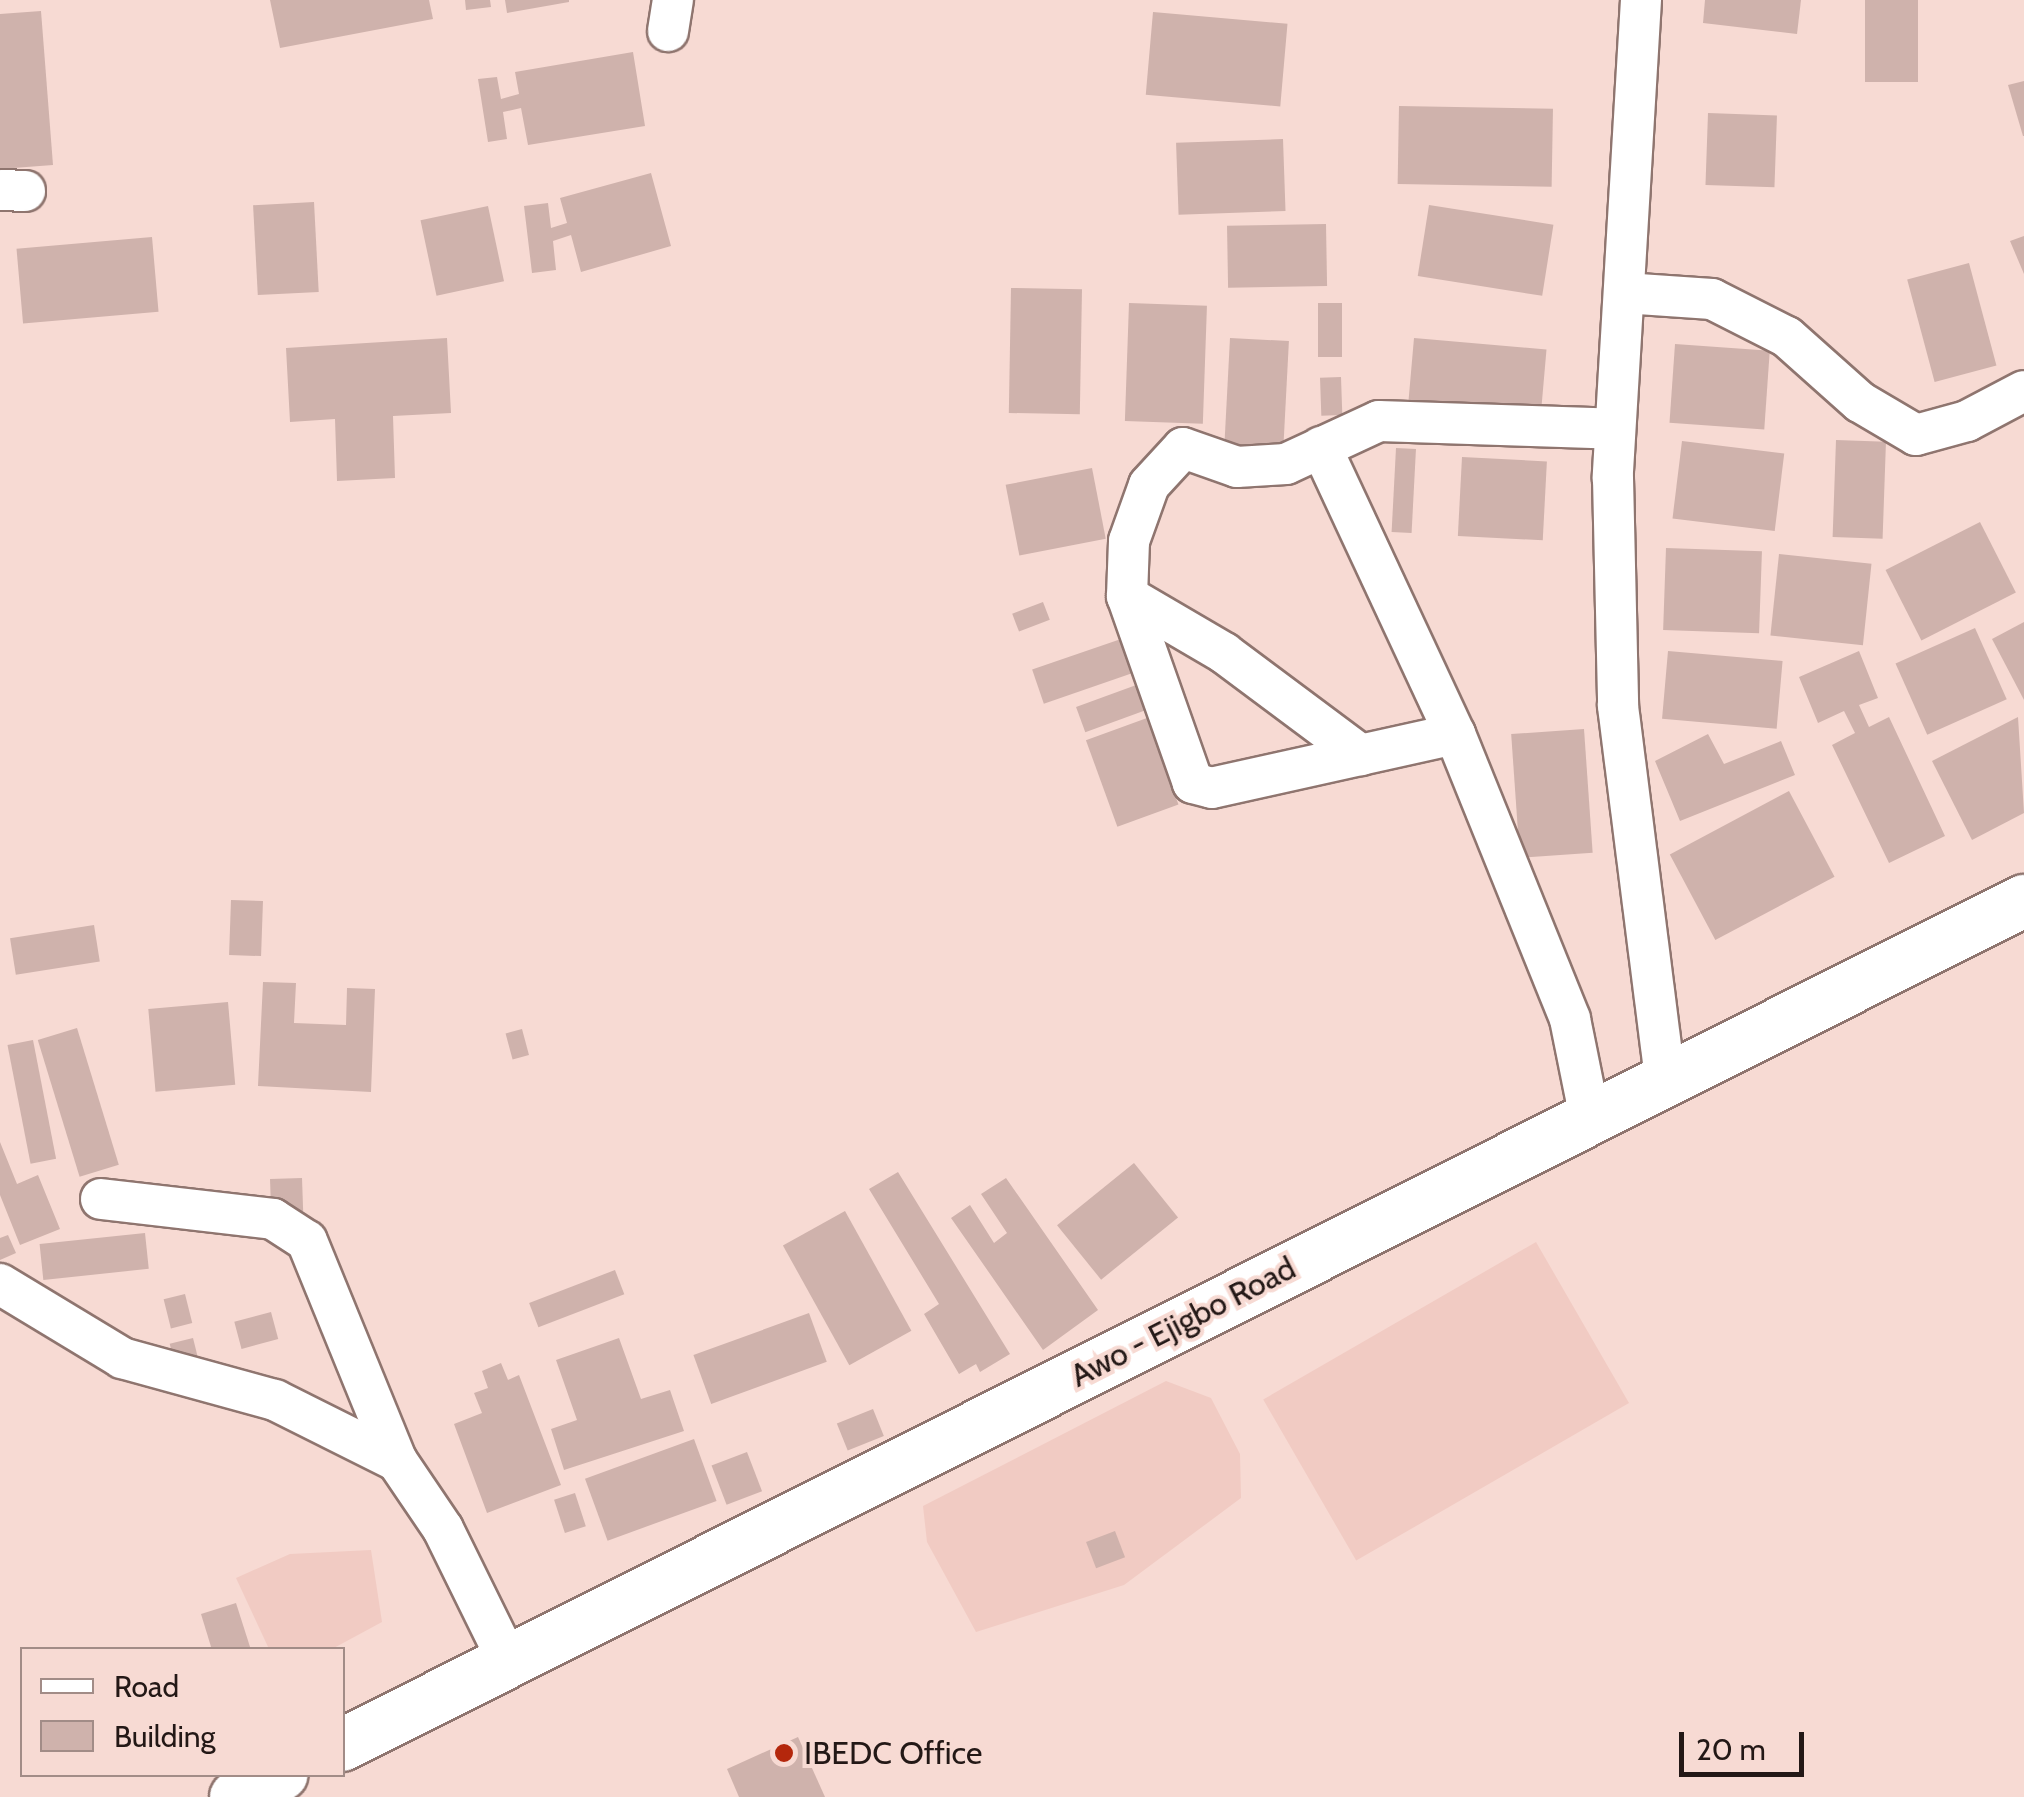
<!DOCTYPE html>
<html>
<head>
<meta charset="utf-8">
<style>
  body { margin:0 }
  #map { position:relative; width:2024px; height:1797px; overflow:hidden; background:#f7dad3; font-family:Cabin,sans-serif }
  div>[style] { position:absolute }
  .built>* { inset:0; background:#f1cbc3; transform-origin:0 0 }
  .building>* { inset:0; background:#cfb2ac; transform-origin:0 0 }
  .roads { filter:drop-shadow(2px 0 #8f756f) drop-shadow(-2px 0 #8f756f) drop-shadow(0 2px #8f756f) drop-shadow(0 -2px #8f756f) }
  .minor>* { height:40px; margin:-20px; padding:0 20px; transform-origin:20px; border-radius:20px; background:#fff }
  .major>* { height:52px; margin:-26px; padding:0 26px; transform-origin:26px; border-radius:26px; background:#fff }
  .dots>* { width:28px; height:28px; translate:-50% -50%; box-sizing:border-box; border:5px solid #f7dad3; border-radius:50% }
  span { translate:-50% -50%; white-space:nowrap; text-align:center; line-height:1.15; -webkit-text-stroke:8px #f7dad3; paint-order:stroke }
  .street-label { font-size:32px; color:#231816 }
  .poi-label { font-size:32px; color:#231816 }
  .left { translate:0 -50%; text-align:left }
  .legend { position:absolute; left:20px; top:1647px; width:325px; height:130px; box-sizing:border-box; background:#f7dad3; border:2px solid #a28c87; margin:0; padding:12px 18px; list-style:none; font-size:30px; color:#231816 }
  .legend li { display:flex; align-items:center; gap:20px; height:50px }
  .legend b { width:50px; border:2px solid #a28c87 }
  .scale { position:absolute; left:1679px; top:1732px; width:125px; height:45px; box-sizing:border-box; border:5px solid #231816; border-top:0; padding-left:12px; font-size:30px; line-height:35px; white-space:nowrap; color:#231816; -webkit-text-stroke:8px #f7dad3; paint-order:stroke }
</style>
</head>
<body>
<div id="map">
  <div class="built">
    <i style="left:1536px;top:1242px;width:186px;height:315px;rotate:60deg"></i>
    <i style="clip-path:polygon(1166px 1381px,1211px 1398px,1240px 1454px,1241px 1498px,1124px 1585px,976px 1632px,927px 1542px,923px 1506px)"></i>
    <i style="clip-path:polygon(371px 1550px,382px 1622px,332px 1649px,269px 1649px,236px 1578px,290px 1554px)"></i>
  </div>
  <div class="building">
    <i style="clip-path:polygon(270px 0,429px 0,433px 19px,280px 48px)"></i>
    <i style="clip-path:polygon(465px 0,490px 0,491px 7px,466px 10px)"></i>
    <i style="clip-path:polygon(505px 0,569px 0,569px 2px,507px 13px)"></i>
    <i style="clip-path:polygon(1705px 0,1801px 0,1797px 34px,1703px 23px)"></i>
    <i style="left:1865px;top:0;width:53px;height:82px"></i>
    <i style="clip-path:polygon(41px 11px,53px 165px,0 169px,0 14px)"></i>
    <i style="left:1153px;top:12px;width:135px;height:83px;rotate:5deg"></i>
    <i style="clip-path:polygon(633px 52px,645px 126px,528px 145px,521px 108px,503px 112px,507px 139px,488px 142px,478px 79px,497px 77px,501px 99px,519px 94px,515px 72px)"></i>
    <i style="clip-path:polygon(2024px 81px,2024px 136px,2023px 136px,2008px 85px)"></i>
    <i style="left:1399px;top:106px;width:154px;height:78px;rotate:1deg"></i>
    <i style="left:1708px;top:113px;width:69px;height:72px;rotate:2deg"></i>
    <i style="left:1283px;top:139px;width:72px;height:107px;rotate:88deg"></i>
    <i style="clip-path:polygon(651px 173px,671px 246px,581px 272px,571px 235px,553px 241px,556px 270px,532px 273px,524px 206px,548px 203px,551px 228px,567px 223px,560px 198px)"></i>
    <i style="left:314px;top:202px;width:90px;height:61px;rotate:87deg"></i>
    <i style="left:1429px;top:205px;width:126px;height:72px;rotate:9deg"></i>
    <i style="left:488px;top:206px;width:77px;height:69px;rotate:78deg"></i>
    <i style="left:1326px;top:224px;width:62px;height:99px;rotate:89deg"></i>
    <i style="clip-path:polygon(2024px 236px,2024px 274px,2010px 241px)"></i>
    <i style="left:152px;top:237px;width:75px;height:136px;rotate:85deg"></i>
    <i style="left:1969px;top:263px;width:106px;height:64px;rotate:75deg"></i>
    <i style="left:1011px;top:288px;width:71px;height:125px;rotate:1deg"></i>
    <i style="left:1129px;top:303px;width:78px;height:118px;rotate:2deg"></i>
    <i style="left:1318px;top:303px;width:24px;height:54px"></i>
    <i style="clip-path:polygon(447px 338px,451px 413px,393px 416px,395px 478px,337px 481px,335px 419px,290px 422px,286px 348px)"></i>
    <i style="left:1230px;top:338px;width:59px;height:110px;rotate:3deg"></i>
    <i style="left:1414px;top:338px;width:133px;height:64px;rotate:5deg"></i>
    <i style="left:1675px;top:344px;width:95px;height:79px;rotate:4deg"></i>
    <i style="left:1341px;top:377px;width:38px;height:21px;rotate:88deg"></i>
    <i style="left:1836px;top:440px;width:50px;height:97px;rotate:2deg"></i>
    <i style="left:1682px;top:441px;width:103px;height:78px;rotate:7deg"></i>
    <i style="left:1396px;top:448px;width:20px;height:84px;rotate:3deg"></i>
    <i style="left:1462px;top:457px;width:85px;height:79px;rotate:3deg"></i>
    <i style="left:1092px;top:468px;width:72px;height:88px;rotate:79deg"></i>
    <i style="left:1980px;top:522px;width:79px;height:106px;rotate:63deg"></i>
    <i style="left:1666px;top:548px;width:96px;height:82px;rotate:2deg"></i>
    <i style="left:1779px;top:554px;width:93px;height:82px;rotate:6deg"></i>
    <i style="left:1043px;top:602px;width:19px;height:33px;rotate:69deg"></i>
    <i style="clip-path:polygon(2024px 622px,2024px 700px,1992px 639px)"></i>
    <i style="left:1975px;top:628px;width:78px;height:87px;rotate:66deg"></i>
    <i style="left:1121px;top:639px;width:36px;height:94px;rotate:71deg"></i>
    <i style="left:1668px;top:651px;width:115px;height:68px;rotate:5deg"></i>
    <i style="clip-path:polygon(1859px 651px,1878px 698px,1859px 705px,1869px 727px,1889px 717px,1945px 836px,1889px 863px,1832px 745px,1855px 733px,1844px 711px,1818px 723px,1799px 677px)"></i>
    <i style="left:1139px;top:684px;width:27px;height:67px;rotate:70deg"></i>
    <i style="clip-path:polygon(2018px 717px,2024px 813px,1972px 840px,1932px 761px)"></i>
    <i style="left:1147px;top:718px;width:92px;height:65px;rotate:70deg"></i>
    <i style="left:1584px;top:729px;width:124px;height:73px;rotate:86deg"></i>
    <i style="clip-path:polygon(1708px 734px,1724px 764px,1781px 741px,1795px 775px,1680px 821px,1655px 761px)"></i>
    <i style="left:1789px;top:791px;width:97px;height:135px;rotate:62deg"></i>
    <i style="left:231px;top:900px;width:32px;height:55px;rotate:2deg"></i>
    <i style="left:94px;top:925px;width:37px;height:85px;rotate:81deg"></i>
    <i style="clip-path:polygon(263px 982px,296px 983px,294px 1023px,346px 1025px,347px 988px,375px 989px,371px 1092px,258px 1086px)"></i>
    <i style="left:228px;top:1002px;width:83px;height:80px;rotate:85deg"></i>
    <i style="left:77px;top:1028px;width:143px;height:41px;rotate:73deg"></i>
    <i style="left:522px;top:1029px;width:27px;height:17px;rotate:75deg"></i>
    <i style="left:33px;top:1040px;width:121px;height:26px;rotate:79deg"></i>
    <i style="clip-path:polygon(0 1142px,17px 1184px,38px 1175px,60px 1229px,20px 1245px,0 1195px)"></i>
    <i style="left:1134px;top:1163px;width:70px;height:99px;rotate:51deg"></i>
    <i style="clip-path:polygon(898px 1172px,1010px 1354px,980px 1372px,976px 1364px,959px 1374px,924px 1314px,939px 1304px,869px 1189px)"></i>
    <i style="left:302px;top:1178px;width:33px;height:32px;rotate:88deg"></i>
    <i style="clip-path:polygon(1006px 1178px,1098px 1310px,1043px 1350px,951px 1218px,970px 1205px,994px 1243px,1007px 1233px,981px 1194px)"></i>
    <i style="left:845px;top:1211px;width:137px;height:71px;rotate:61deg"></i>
    <i style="left:145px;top:1233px;width:36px;height:106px;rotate:84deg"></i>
    <i style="clip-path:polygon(8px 1235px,16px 1253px,0 1260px,0 1238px)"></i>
    <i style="left:615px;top:1270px;width:26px;height:92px;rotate:69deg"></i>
    <i style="left:185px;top:1294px;width:30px;height:22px;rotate:76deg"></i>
    <i style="left:271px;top:1312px;width:28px;height:38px;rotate:75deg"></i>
    <i style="left:809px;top:1313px;width:52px;height:123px;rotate:70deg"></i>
    <i style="left:193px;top:1338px;width:21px;height:24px;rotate:76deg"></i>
    <i style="clip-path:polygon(619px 1338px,641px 1399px,670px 1390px,684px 1431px,564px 1470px,551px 1429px,577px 1420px,556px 1360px)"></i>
    <i style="clip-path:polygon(501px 1363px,508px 1380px,519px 1375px,561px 1485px,487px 1513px,454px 1424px,482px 1413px,474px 1393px,488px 1388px,482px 1371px)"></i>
    <i style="left:873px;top:1409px;width:29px;height:39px;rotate:68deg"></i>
    <i style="left:694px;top:1439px;width:66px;height:116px;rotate:70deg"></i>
    <i style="left:747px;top:1452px;width:42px;height:38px;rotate:69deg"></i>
    <i style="left:575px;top:1493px;width:35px;height:22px;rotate:72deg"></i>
    <i style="left:1115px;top:1531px;width:28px;height:31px;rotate:69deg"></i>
    <i style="clip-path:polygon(236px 1603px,251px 1650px,212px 1650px,201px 1614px)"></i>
    <i style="clip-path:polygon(798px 1737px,825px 1797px,739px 1797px,727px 1769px)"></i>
  </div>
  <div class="roads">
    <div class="minor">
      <i style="left:1641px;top:0;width:479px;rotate:93.4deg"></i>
      <i style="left:1613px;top:478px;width:228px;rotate:88.7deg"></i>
      <i style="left:1618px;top:706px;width:377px;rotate:82.8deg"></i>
      <i style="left:668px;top:31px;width:31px;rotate:-81deg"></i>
      <i style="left:0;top:190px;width:25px;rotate:2deg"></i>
      <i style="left:1624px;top:293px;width:88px;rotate:3.9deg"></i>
      <i style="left:1712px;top:299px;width:84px;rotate:26.9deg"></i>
      <i style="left:1787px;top:337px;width:98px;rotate:41.7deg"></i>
      <i style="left:1860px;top:402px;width:65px;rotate:30.5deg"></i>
      <i style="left:1916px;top:435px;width:53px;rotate:-15.4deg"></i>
      <i style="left:1967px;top:421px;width:64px;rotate:-27.8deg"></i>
      <i style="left:1321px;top:447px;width:317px;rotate:65deg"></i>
      <i style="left:1455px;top:734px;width:307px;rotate:68deg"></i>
      <i style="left:1570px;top:1019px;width:101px;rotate:78.6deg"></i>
      <i style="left:1127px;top:596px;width:113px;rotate:30.4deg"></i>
      <i style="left:1224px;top:653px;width:171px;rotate:36.7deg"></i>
      <i style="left:1455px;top:734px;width:249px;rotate:167.5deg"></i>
      <i style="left:1212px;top:788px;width:20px;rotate:-165deg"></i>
      <i style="left:1193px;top:783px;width:198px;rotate:-109.4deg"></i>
      <i style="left:1127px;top:596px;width:55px;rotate:-87.9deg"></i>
      <i style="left:1129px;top:541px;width:59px;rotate:-70.3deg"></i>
      <i style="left:1149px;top:485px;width:50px;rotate:-47.4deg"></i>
      <i style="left:1183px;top:448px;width:57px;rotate:19.4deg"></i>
      <i style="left:1237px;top:467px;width:49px;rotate:-3.5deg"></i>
      <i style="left:1286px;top:464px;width:102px;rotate:-24.8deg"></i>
      <i style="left:1379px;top:421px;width:236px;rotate:1.9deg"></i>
      <i style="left:101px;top:1199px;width:173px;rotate:6.6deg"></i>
      <i style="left:273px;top:1219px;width:40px;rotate:32.9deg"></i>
      <i style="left:307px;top:1241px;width:238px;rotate:67.8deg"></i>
      <i style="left:397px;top:1461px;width:82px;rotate:55.9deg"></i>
      <i style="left:443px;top:1529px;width:149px;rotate:63.8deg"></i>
      <i style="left:0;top:1284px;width:143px;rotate:31.2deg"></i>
      <i style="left:122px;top:1358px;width:159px;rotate:15.4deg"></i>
      <i style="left:275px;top:1400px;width:136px;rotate:26.6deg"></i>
    </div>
    <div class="major">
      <i style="left:342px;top:1745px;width:1882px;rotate:-26.65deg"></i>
      <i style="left:236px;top:1797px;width:51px;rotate:-26.6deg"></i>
    </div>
  </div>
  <div class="dots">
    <i style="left:784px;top:1753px;background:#b4270c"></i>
  </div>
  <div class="street-label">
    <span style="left:1183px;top:1322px;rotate:-27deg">Awo - Ejigbo Road</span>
  </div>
  <div class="poi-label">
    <span class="left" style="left:804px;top:1753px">IBEDC Office</span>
  </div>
  <ul class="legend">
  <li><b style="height:12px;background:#fff"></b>Road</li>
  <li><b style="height:28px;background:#cfb2ac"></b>Building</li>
  </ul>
  <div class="scale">20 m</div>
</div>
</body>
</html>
